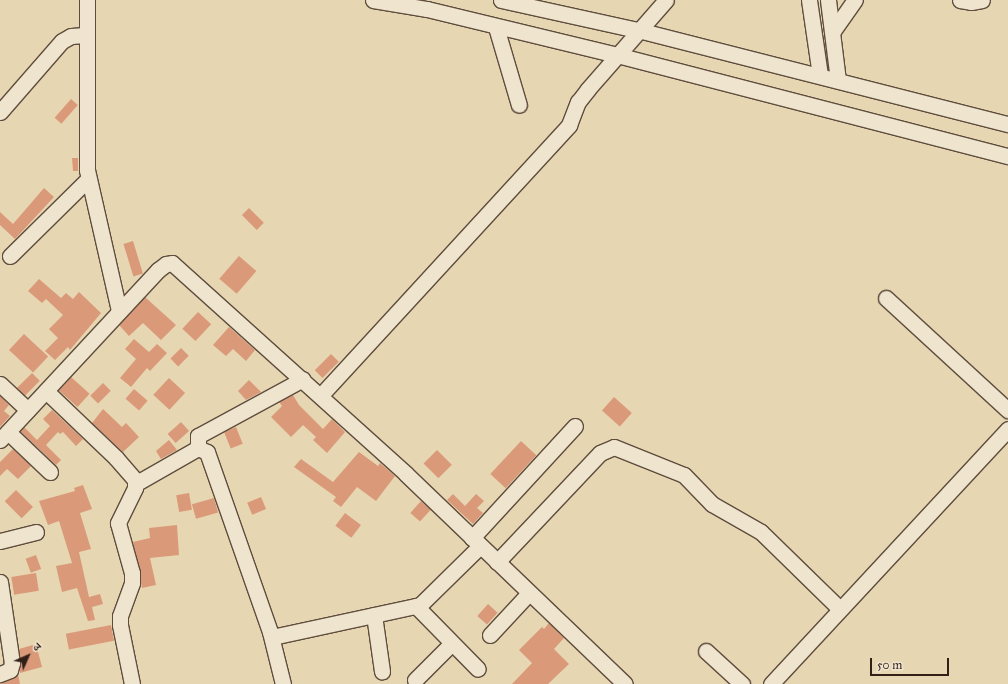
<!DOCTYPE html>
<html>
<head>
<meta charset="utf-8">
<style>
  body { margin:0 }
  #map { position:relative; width:1008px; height:684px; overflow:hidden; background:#e7d6b2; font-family:"IM FELL Great Primer","Noto Serif Devanagari",serif }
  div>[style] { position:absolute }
  .building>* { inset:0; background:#da9a7a; transform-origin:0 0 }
  .roads { filter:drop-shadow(1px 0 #5e4d3e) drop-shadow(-1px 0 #5e4d3e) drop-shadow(0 1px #5e4d3e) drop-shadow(0 -1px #5e4d3e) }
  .minor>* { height:15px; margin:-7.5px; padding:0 7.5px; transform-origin:7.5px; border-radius:7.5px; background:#efe4cd }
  span { translate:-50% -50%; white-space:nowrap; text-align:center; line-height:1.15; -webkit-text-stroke:3px #efe4cd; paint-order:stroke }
  .north { position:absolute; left:8px; top:636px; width:40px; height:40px; -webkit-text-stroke:3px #efe4cd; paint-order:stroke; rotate:45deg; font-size:11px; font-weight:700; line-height:16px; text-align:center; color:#311f18 }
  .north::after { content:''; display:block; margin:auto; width:14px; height:18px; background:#311f18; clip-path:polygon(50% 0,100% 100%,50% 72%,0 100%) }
  .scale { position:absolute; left:870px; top:658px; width:79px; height:18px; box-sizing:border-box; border:2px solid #311f18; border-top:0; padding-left:5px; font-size:12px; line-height:14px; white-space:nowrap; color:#311f18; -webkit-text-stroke:3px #efe4cd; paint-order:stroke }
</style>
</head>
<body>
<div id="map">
  <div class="building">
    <i style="left:71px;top:99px;width:9px;height:25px;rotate:41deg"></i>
    <i style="clip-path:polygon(72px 158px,78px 158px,78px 171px,73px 171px)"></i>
    <i style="clip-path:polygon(44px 188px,54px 197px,15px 239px,0 225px,0 212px,13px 224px)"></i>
    <i style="left:249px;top:208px;width:21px;height:10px;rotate:45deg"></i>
    <i style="left:133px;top:241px;width:34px;height:10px;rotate:73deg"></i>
    <i style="left:239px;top:256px;width:23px;height:30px;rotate:41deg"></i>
    <i style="clip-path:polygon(39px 279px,61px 298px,66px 293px,73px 299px,79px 292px,101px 313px,70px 350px,68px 347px,55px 360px,45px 351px,58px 338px,49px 329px,63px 315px,46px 299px,42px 303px,28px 291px)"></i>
    <i style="clip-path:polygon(145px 297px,176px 325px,161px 340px,143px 323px,129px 336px,119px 325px)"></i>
    <i style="left:198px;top:312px;width:18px;height:23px;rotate:43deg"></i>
    <i style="clip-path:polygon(229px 327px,255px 350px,246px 361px,233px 349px,226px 356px,213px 345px)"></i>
    <i style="left:24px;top:334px;width:33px;height:22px;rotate:43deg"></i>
    <i style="clip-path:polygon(134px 339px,149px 352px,157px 344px,167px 353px,150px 371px,147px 368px,131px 387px,120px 378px,136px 359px,125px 349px)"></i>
    <i style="left:181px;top:348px;width:11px;height:15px;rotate:45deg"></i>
    <i style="left:331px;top:354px;width:11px;height:23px;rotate:45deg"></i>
    <i style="left:32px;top:373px;width:11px;height:21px;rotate:45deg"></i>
    <i style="left:71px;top:377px;width:25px;height:18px;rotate:42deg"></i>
    <i style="left:169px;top:378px;width:22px;height:23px;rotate:43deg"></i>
    <i style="clip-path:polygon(249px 380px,261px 392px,246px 400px,238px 391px)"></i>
    <i style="left:103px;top:383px;width:11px;height:18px;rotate:45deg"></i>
    <i style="left:134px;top:389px;width:18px;height:13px;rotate:41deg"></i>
    <i style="clip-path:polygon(293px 395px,299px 405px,323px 429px,332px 419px,345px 432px,327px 453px,313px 440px,316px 437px,303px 425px,291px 437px,271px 417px,282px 406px,279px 402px)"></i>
    <i style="clip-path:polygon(0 396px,9px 405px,4px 411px,10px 416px,0 427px)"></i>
    <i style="left:614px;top:397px;width:24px;height:18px;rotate:42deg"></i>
    <i style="clip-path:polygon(103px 409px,122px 427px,126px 423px,139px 437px,123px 452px,92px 423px)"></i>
    <i style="clip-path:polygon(52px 410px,83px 439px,76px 446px,63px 432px,60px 434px,58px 432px,46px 445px,61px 460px,56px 465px,20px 431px,24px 427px,37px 440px,50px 426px,43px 419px)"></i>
    <i style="left:181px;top:422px;width:12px;height:18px;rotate:48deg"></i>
    <i style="left:236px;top:427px;width:18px;height:13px;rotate:68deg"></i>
    <i style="clip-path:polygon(169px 440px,177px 450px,161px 459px,156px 451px)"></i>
    <i style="left:521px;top:441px;width:21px;height:45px;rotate:43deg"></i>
    <i style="clip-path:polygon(13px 449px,31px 466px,18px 479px,7px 469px,0 476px,0 462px)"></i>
    <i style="left:437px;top:450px;width:21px;height:19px;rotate:45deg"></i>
    <i style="clip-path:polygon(359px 452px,378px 466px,380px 463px,395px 476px,376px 501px,357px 487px,341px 507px,333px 501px,336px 497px,294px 467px,301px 459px,333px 482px)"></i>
    <i style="clip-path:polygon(83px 485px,92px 509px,80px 513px,91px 549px,79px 552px,89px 597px,100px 594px,103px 604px,92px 607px,95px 620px,88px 621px,77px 588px,62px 592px,56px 566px,72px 563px,59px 521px,48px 525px,39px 501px,75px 491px,74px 488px)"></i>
    <i style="left:16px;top:490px;width:24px;height:16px;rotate:45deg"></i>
    <i style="left:189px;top:493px;width:17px;height:13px;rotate:80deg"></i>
    <i style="clip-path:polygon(453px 494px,465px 506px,476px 494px,484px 501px,477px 508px,483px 513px,473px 524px,447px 500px)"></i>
    <i style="left:261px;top:497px;width:13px;height:15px;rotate:67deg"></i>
    <i style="left:214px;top:498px;width:15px;height:23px;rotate:74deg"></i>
    <i style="left:421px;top:501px;width:13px;height:16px;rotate:42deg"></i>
    <i style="left:345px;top:513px;width:20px;height:16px;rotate:37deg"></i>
    <i style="clip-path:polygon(177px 525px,179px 555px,150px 558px,156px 585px,142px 588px,133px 542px,150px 538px,149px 528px)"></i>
    <i style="left:36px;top:555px;width:15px;height:11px;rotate:70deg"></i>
    <i style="left:36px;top:573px;width:18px;height:25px;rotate:81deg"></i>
    <i style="left:488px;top:604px;width:13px;height:16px;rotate:42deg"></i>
    <i style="clip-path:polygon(549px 623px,564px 638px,554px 649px,569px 664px,548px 684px,512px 684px,532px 663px,519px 650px,542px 627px,544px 629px)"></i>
    <i style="left:111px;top:625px;width:16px;height:46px;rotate:79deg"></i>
    <i style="clip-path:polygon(36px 644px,42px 667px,20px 673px,19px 649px)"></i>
    <i style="clip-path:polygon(18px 674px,20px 684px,0 684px,13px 678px)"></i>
  </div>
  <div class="roads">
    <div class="minor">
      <i style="left:87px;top:0;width:170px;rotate:90deg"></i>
      <i style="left:87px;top:170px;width:145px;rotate:77.2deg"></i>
      <i style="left:373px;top:0;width:55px;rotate:9.5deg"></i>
      <i style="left:427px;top:9px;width:195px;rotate:13.6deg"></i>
      <i style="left:617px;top:55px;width:404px;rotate:14.5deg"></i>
      <i style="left:501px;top:0;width:140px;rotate:12.4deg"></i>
      <i style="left:638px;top:30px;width:382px;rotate:14.3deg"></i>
      <i style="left:809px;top:0;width:76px;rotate:81.7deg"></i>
      <i style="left:828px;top:0;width:81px;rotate:82.9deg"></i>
      <i style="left:960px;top:0;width:11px;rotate:10deg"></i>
      <i style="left:971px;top:2px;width:11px;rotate:-10deg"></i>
      <i style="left:496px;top:27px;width:81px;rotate:73.6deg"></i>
      <i style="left:833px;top:31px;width:38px;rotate:-55deg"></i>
      <i style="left:0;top:112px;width:94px;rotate:-48.9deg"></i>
      <i style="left:62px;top:41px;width:10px;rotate:-29deg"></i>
      <i style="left:71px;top:36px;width:14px;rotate:-4deg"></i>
      <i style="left:10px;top:256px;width:110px;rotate:-44.6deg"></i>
      <i style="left:886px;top:298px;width:166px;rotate:42.6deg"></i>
      <i style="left:0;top:384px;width:38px;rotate:43deg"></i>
      <i style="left:46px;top:391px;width:97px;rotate:43.7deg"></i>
      <i style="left:116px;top:458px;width:29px;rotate:49deg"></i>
      <i style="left:135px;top:480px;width:8px;rotate:90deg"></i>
      <i style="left:135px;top:488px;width:39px;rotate:116deg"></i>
      <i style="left:118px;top:523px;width:52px;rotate:74.4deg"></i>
      <i style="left:132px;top:573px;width:10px;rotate:90deg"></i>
      <i style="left:132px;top:583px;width:35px;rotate:110deg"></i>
      <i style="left:120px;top:616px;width:9px;rotate:90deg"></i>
      <i style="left:120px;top:625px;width:60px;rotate:78.5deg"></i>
      <i style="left:321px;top:395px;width:367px;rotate:-47.4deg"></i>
      <i style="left:569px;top:125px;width:25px;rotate:-69deg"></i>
      <i style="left:578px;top:102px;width:16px;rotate:-52deg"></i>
      <i style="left:588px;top:89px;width:118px;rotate:-48.8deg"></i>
      <i style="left:8px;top:432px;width:58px;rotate:43.6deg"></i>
      <i style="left:0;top:440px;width:232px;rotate:-47.1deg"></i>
      <i style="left:158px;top:270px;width:10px;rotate:-37deg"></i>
      <i style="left:166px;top:264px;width:6px;rotate:-9deg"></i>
      <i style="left:172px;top:263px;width:315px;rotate:42deg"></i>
      <i style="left:406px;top:474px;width:303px;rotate:43.8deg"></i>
      <i style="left:198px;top:448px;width:12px;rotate:-90deg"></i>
      <i style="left:198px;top:436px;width:119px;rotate:-28.5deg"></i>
      <i style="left:135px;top:484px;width:73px;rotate:-29.7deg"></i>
      <i style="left:198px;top:448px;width:10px;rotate:24deg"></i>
      <i style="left:207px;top:452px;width:191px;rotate:70.7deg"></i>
      <i style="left:270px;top:632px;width:54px;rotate:76deg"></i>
      <i style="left:472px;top:538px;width:152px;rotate:-47.4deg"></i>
      <i style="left:0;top:541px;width:37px;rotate:-14deg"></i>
      <i style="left:497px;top:562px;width:150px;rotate:-46.6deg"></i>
      <i style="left:600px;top:453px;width:15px;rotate:-23deg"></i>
      <i style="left:614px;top:447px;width:75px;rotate:21.8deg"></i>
      <i style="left:684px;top:475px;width:40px;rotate:46deg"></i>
      <i style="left:712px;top:504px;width:56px;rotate:29.7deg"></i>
      <i style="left:761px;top:532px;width:110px;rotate:44.3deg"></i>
      <i style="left:0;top:582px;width:82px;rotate:81.6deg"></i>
      <i style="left:12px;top:663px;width:7px;rotate:106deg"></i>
      <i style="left:10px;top:670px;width:11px;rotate:158deg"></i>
      <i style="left:416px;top:606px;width:88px;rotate:45.5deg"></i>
      <i style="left:374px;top:615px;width:57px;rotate:81.9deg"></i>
      <i style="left:490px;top:635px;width:57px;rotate:-47.1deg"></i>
      <i style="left:272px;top:637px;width:151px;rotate:-12.2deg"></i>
      <i style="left:420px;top:605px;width:84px;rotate:-44.5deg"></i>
      <i style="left:706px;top:651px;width:49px;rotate:42.5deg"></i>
      <i style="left:415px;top:680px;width:52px;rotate:-45deg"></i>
      <i style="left:771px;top:684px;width:348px;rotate:-47.1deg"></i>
    </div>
  </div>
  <div class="north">उ</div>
  <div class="scale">50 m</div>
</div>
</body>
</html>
